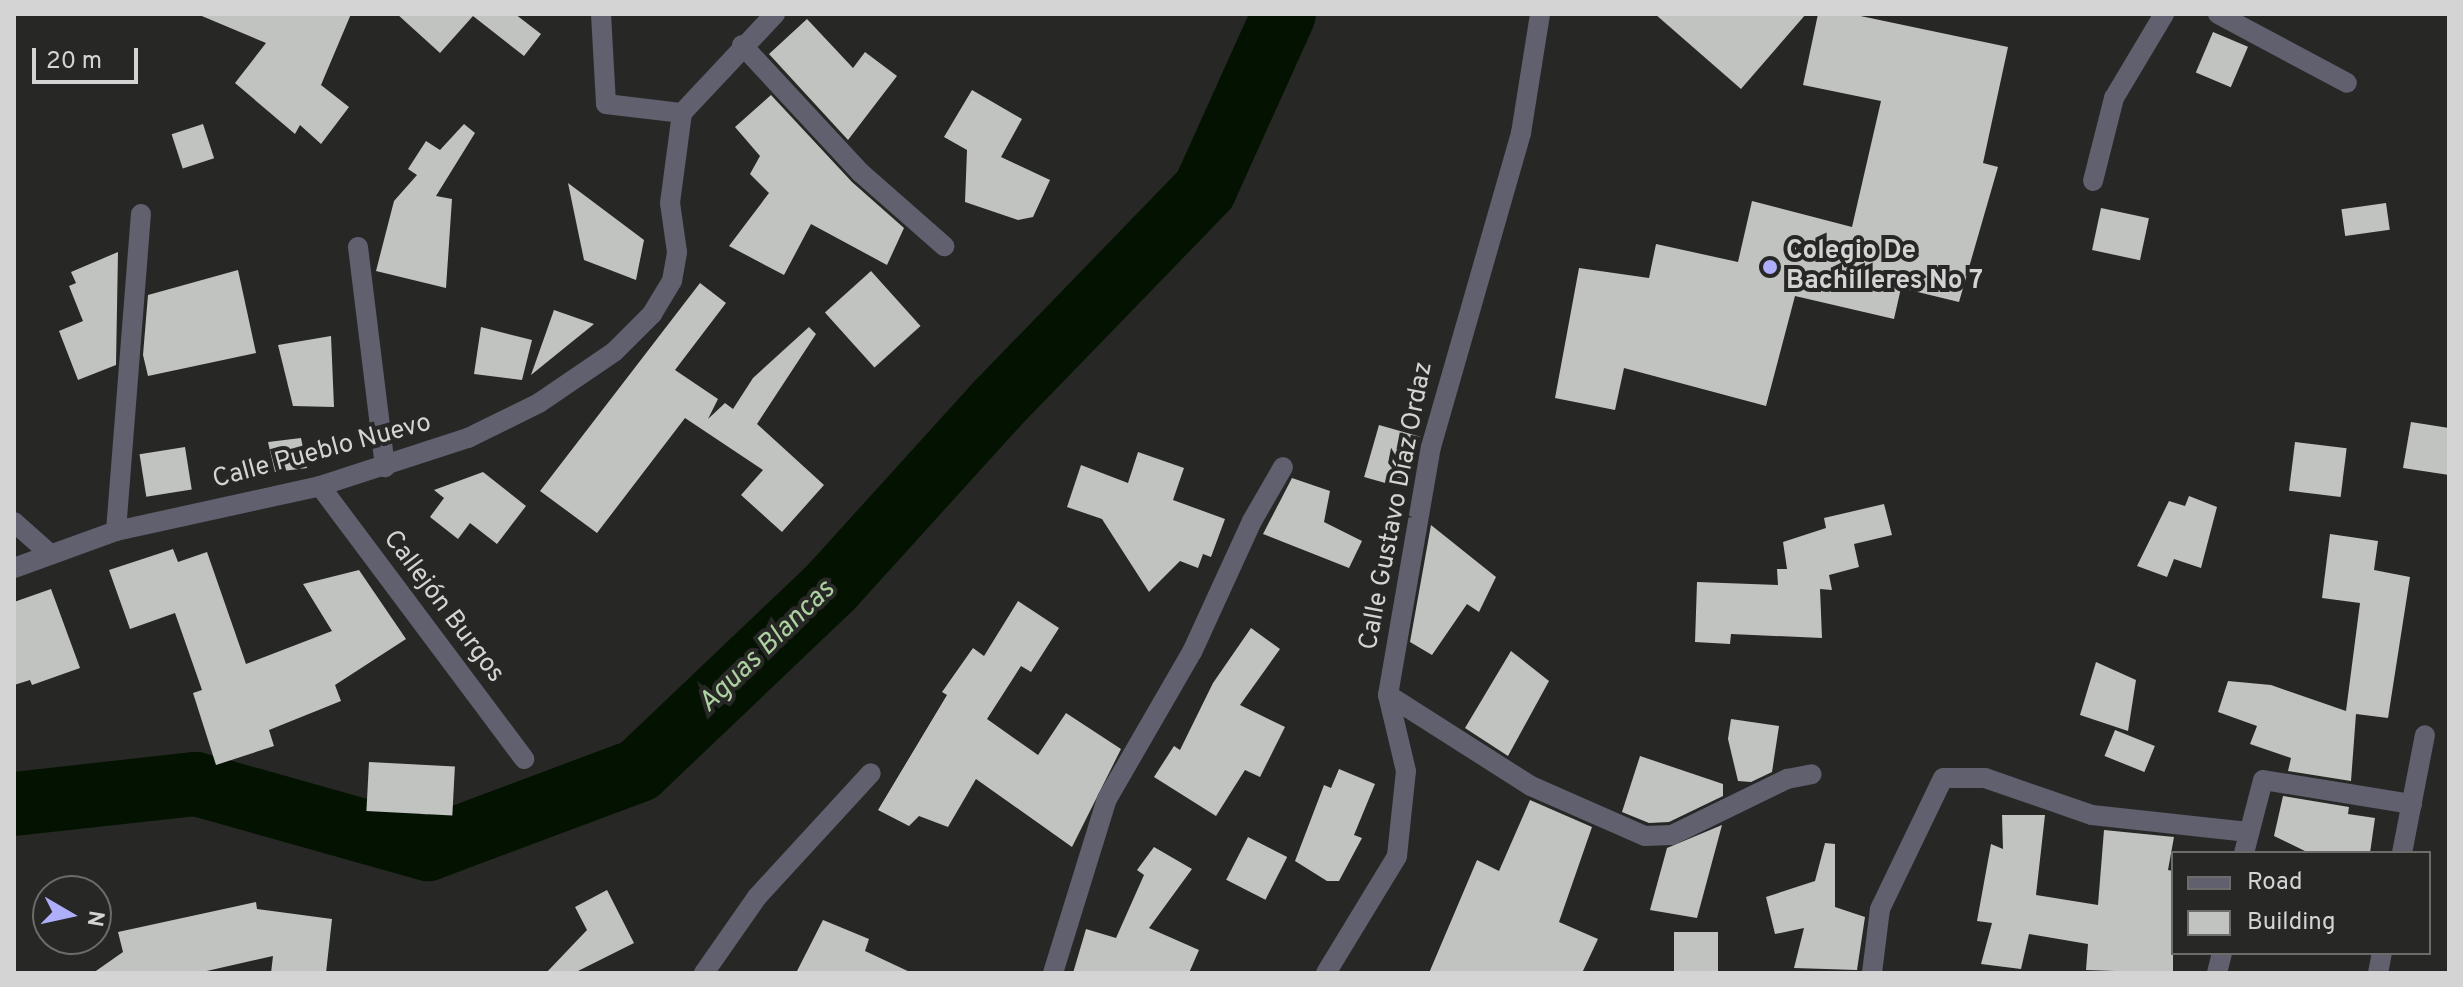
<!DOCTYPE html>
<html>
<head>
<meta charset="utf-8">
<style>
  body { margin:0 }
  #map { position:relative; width:2463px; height:987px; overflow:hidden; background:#272826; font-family:Overpass,sans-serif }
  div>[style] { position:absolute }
  .river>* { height:64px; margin:-32px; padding:0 32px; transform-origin:32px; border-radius:32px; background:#041301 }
  .building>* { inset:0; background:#c1c3c1; transform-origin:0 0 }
  .minor>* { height:20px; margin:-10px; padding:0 10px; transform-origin:10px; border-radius:10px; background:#60606e }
  .dots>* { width:22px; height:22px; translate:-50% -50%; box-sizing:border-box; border:4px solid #272826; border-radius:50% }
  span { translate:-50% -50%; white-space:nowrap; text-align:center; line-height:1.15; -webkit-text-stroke:8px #272826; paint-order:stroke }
  .poi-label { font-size:26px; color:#d3d4d3; font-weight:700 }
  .left { translate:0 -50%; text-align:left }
  .street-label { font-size:26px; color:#d3d4d3 }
  .water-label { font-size:28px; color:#add1a0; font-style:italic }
  .frame { position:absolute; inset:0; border:16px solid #d3d4d3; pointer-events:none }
  .legend { position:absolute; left:2171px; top:851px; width:260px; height:104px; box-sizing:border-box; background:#272826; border:2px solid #6c6d6b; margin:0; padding:10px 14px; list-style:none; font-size:24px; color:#d3d4d3 }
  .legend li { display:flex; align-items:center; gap:16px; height:40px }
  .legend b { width:40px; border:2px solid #6c6d6b }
  .north { position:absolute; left:32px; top:875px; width:80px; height:80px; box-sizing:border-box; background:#272826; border:2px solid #6c6d6b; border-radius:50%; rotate:99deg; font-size:22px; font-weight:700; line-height:32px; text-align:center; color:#d3d4d3 }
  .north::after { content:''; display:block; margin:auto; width:28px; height:36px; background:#aeaefa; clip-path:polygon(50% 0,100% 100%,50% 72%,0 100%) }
  .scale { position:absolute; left:32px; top:48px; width:106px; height:36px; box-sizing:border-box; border:4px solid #d3d4d3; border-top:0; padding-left:10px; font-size:24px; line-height:28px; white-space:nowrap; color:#d3d4d3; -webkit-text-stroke:6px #272826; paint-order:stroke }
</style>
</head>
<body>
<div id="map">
  <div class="river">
    <i style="left:14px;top:804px;width:183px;rotate:-6.3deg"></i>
    <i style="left:196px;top:784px;width:241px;rotate:15.7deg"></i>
    <i style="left:428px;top:849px;width:225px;rotate:-20.5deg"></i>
    <i style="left:639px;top:770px;width:267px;rotate:-43.6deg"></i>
    <i style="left:832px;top:586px;width:246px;rotate:-47.8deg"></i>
    <i style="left:997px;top:404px;width:299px;rotate:-45.9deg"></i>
    <i style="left:1205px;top:189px;width:192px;rotate:-65.7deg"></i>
  </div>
  <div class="building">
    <i style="clip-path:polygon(197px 14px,351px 14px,321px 85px,349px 107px,321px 144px,300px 125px,295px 134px,235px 83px,266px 43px)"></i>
    <i style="clip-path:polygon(397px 14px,515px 14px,541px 34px,524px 56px,473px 16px,440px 53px)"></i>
    <i style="clip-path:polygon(1655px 14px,1806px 14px,1741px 89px)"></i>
    <i style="clip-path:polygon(1818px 14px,1851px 14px,2008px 47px,1983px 163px,1998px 167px,1959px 302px,1901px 288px,1894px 319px,1795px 296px,1766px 406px,1624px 368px,1615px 410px,1555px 398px,1579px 268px,1649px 278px,1656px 244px,1738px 262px,1752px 201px,1852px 227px,1881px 101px,1803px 85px)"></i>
    <i style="clip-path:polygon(807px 19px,853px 68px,865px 52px,897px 76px,848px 140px,769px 54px)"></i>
    <i style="left:2213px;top:32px;width:38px;height:44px;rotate:23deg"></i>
    <i style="clip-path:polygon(972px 90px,1022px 119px,1001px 157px,1050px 180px,1033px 217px,1018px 220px,965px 202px,967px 150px,944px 137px)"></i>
    <i style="clip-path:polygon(771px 95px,852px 182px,904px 228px,887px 265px,811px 224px,784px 275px,729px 246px,769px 193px,750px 174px,760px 156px,735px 127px)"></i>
    <i style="left:203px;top:124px;width:36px;height:33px;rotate:72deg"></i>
    <i style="clip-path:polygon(464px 124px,475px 133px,436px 196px,452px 199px,446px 288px,376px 271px,394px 201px,417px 175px,408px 169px,426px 141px,440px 150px)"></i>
    <i style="clip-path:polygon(568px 183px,644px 240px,636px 280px,584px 260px)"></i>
    <i style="left:2386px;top:203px;width:27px;height:45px;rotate:82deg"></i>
    <i style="left:2101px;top:208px;width:49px;height:43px;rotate:12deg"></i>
    <i style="clip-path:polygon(118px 252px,116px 365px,78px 380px,59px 331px,83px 321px,69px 286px,76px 283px,71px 272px)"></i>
    <i style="clip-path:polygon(238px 270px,256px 353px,148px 376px,143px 355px,148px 295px)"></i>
    <i style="left:871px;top:271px;width:74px;height:62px;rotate:48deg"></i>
    <i style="clip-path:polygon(700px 283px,726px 303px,675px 370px,718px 399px,708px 419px,725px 403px,733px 409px,753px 378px,809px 327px,816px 334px,757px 424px,824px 485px,782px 532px,741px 495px,763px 470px,685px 418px,597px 533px,540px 491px)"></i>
    <i style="clip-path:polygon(554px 310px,594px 324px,531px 375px)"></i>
    <i style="clip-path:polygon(481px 327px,532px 340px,522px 380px,474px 374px)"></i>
    <i style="clip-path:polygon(331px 336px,334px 407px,293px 406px,278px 345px)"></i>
    <i style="clip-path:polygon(2411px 422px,2449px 428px,2449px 475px,2403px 468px)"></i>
    <i style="left:1379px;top:425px;width:43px;height:54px;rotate:16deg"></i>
    <i style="clip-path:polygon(301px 438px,307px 468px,275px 472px,268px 442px)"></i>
    <i style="left:2295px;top:442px;width:52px;height:49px;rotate:7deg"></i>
    <i style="left:185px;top:447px;width:43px;height:46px;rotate:81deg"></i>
    <i style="clip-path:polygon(1138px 452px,1184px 468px,1173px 500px,1225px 519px,1211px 557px,1203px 554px,1198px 568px,1180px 561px,1149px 592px,1102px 519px,1067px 507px,1081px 465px,1128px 483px)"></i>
    <i style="clip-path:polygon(483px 472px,526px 506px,497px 544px,470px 523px,458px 539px,430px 517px,444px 498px,434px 490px)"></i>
    <i style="clip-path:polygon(1292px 478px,1330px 491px,1324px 522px,1362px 541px,1349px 568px,1263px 534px)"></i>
    <i style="clip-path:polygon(2189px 496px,2217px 507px,2201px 568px,2174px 559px,2167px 577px,2137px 566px,2169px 501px,2185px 506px)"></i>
    <i style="clip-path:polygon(1884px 504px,1892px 535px,1854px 544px,1859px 567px,1829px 575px,1832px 590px,1820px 589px,1822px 638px,1731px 634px,1730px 644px,1695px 642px,1697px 582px,1778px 585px,1777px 569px,1787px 569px,1783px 542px,1826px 528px,1824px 518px)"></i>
    <i style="clip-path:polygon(1431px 525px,1496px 577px,1479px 612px,1467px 604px,1432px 655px,1410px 642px)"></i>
    <i style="clip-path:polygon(2330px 534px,2378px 541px,2374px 570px,2410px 577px,2388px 718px,2356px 714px,2351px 781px,2288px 771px,2291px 758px,2250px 744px,2257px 726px,2218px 712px,2228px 681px,2271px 685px,2346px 711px,2360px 603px,2322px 598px)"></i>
    <i style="clip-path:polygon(173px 549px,178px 562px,207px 552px,246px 664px,332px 631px,303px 584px,359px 570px,406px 639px,335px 685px,341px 701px,269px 730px,274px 746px,216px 765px,193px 693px,202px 690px,175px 613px,130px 629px,109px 570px)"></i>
    <i style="clip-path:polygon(51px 589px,80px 668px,32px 685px,30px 680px,14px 685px,14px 602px)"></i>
    <i style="clip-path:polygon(1018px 601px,1059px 628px,1031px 672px,1021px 666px,987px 719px,1038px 755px,1066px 713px,1121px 749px,1072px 847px,976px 779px,948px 827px,919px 816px,909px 826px,878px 810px,947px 695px,942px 692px,973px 648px,984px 656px)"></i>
    <i style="clip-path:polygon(1251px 628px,1280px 649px,1240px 705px,1285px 727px,1260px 777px,1245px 770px,1216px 816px,1154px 777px,1174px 746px,1180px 750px,1213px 683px)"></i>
    <i style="clip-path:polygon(1511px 651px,1549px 681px,1508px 756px,1465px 728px)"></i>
    <i style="clip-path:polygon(2096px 662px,2136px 680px,2128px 731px,2080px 715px)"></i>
    <i style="clip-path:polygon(1731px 719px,1779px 726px,1772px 772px,1751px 782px,1738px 781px,1728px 739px)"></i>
    <i style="left:2115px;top:730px;width:43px;height:28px;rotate:22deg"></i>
    <i style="clip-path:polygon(1640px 756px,1723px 784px,1723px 796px,1669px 822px,1649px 823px,1622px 812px)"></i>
    <i style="left:369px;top:762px;width:86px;height:49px;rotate:3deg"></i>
    <i style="clip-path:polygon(1339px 769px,1375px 784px,1354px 835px,1362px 838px,1339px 881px,1327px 881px,1295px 861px,1324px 785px,1331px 788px)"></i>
    <i style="clip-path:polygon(2283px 796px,2349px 807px,2348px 814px,2375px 818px,2370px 853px,2309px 853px,2274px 836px)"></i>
    <i style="clip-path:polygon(1530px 800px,1592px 827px,1559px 922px,1598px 939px,1582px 973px,1429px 973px,1477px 860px,1499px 871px)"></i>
    <i style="clip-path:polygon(2002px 815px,2045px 815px,2036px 895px,2098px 905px,2104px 830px,2174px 837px,2168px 870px,2173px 871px,2173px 973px,2086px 970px,2088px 944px,2029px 934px,2021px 969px,1981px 964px,1992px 923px,1977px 921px,1991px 844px,2003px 849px)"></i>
    <i style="clip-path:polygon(1722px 825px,1697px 918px,1650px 910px,1667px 848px)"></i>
    <i style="left:1248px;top:837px;width:44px;height:48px;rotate:27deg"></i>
    <i style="clip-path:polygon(1825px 843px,1835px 844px,1835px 907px,1865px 917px,1857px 970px,1794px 968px,1804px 928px,1775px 934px,1766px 897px,1815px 881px)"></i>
    <i style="clip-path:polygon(1154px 847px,1192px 869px,1149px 928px,1199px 950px,1189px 973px,1073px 973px,1086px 929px,1116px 938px,1144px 875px,1137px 870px)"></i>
    <i style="clip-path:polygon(607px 890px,634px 943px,574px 973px,546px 973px,587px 930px,575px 907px)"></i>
    <i style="clip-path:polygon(256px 902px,257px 909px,332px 919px,326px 973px,271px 973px,273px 956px,198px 973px,93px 973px,123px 952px,118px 932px)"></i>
    <i style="clip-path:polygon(823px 920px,869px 939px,865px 951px,912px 973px,796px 973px)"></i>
    <i style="left:1674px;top:932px;width:44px;height:40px"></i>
  </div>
  <div class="minor">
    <i style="left:601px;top:14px;width:90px;rotate:86.8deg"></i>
    <i style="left:606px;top:104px;width:77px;rotate:6.8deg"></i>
    <i style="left:2218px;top:14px;width:146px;rotate:28.1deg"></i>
    <i style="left:742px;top:45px;width:175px;rotate:47.1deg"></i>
    <i style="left:861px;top:173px;width:111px;rotate:41.3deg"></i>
    <i style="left:2093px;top:181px;width:86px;rotate:-75.8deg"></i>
    <i style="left:2114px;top:98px;width:98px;rotate:-59.2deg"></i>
    <i style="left:358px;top:247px;width:222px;rotate:83deg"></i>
    <i style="left:320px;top:486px;width:341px;rotate:53.2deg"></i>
    <i style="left:14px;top:522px;width:48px;rotate:41.6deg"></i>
    <i style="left:116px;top:531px;width:318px;rotate:-85.5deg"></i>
    <i style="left:14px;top:568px;width:109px;rotate:-19.9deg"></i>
    <i style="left:116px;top:531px;width:209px;rotate:-12.4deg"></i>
    <i style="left:320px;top:486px;width:156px;rotate:-18deg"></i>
    <i style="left:468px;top:438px;width:79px;rotate:-26.2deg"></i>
    <i style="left:539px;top:403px;width:91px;rotate:-34.2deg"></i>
    <i style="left:614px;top:352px;width:54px;rotate:-45deg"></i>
    <i style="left:652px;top:314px;width:39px;rotate:-59deg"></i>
    <i style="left:672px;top:281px;width:29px;rotate:-80deg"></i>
    <i style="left:677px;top:252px;width:49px;rotate:-98.1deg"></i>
    <i style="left:670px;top:203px;width:91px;rotate:-82.4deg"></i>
    <i style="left:682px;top:113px;width:136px;rotate:-46.8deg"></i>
    <i style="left:1388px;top:695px;width:169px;rotate:32.5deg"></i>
    <i style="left:1531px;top:786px;width:124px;rotate:23.7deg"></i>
    <i style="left:1645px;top:836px;width:27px;rotate:-2deg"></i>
    <i style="left:1672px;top:835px;width:128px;rotate:-26deg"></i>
    <i style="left:1787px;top:779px;width:25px;rotate:-11deg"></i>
    <i style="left:2244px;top:853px;width:75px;rotate:-75.4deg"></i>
    <i style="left:2263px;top:780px;width:151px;rotate:9.2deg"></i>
    <i style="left:2402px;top:853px;width:120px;rotate:-79deg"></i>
    <i style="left:704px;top:973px;width:93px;rotate:-55.1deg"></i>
    <i style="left:757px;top:897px;width:168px;rotate:-47.4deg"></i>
    <i style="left:1053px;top:973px;width:182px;rotate:-72.8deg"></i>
    <i style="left:1107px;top:799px;width:170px;rotate:-60deg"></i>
    <i style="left:1192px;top:652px;width:144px;rotate:-65.4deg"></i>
    <i style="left:1252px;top:521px;width:62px;rotate:-60.1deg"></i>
    <i style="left:1326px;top:973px;width:137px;rotate:-58.7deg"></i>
    <i style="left:1397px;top:856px;width:85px;rotate:-84deg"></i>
    <i style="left:1406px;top:771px;width:78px;rotate:-103.3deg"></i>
    <i style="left:1388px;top:695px;width:252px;rotate:-80.2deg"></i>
    <i style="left:1431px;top:447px;width:327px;rotate:-74deg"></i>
    <i style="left:1521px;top:133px;width:121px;rotate:-80.9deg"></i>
    <i style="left:1872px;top:973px;width:64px;rotate:-82.9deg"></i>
    <i style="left:1880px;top:909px;width:145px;rotate:-64.3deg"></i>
    <i style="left:1943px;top:778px;width:42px"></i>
    <i style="left:1985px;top:778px;width:113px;rotate:19.1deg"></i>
    <i style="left:2092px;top:815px;width:157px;rotate:6.2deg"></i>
    <i style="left:2217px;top:973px;width:21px;rotate:-76deg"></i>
    <i style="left:2378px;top:973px;width:20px;rotate:-79deg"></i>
  </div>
  <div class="dots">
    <i style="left:1770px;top:267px;background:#aeaefa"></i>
  </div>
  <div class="poi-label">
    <span class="left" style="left:1786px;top:267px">Colegio De<br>Bachilleres No 7</span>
  </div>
  <div class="street-label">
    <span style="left:322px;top:452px;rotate:-15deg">Calle Pueblo Nuevo</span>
    <span style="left:1397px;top:506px;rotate:-79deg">Calle Gustavo Díaz Ordaz</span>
    <span style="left:443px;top:607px;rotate:53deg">Callejón Burgos</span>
  </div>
  <div class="water-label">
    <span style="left:767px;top:647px;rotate:-44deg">Aguas Blancas</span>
  </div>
  <div class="frame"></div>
  <ul class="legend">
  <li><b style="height:10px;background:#60606e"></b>Road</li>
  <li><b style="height:22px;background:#c1c3c1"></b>Building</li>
  </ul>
  <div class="north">N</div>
  <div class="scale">20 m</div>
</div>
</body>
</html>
